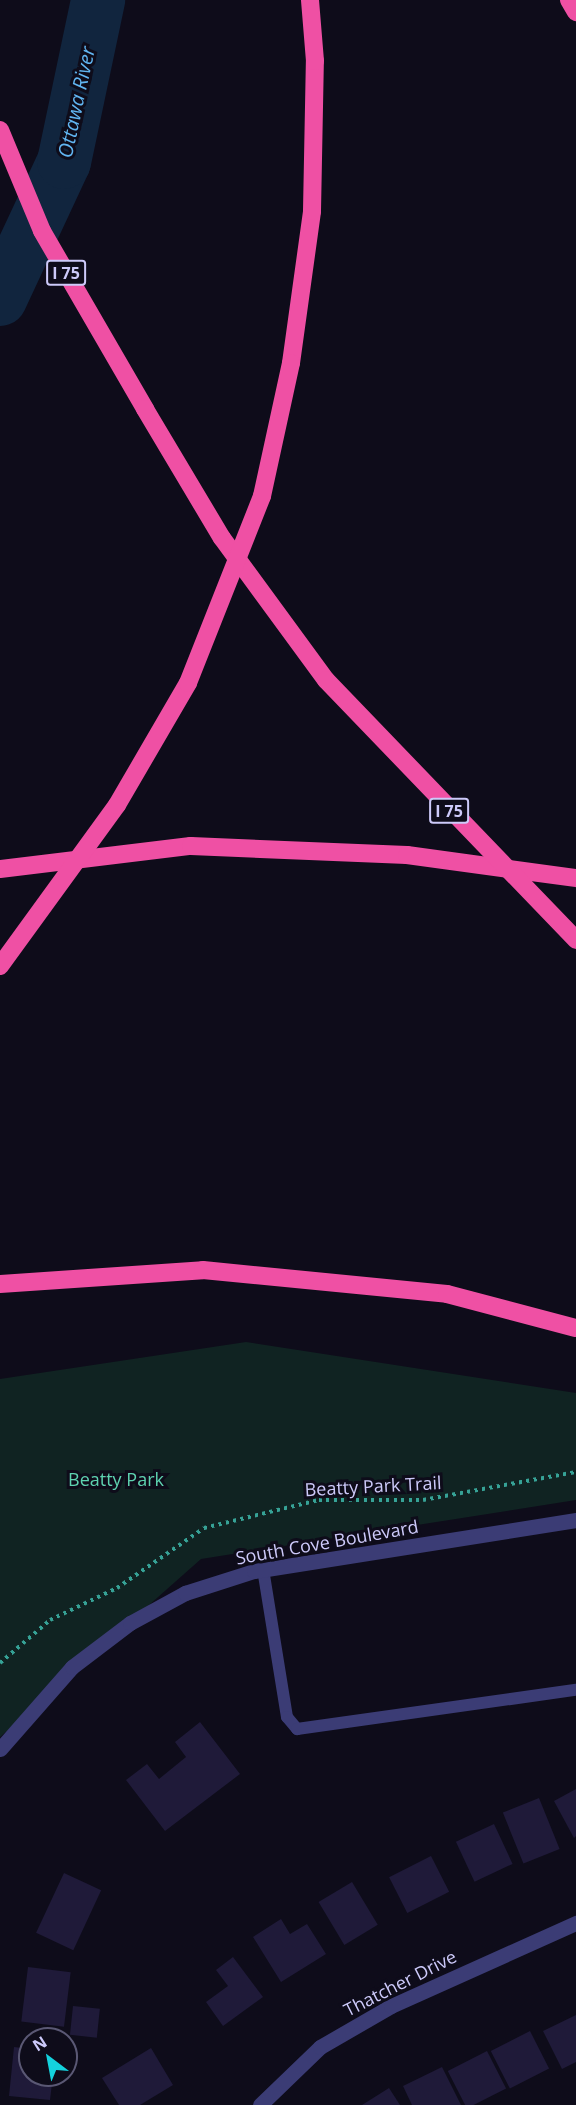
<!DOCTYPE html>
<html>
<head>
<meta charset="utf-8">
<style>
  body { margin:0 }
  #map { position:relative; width:576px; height:2105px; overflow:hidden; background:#0e0c1a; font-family:"Open Sans",sans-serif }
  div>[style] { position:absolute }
  .green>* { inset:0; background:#102322 }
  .river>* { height:54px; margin:-27px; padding:0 27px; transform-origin:27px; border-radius:27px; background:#11253e }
  .building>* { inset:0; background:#1f1a39; transform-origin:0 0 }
  .path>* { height:4px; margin-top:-2px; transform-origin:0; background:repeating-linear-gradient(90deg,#36a296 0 3px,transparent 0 7.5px) }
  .service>* { height:12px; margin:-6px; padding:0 6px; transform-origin:6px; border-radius:6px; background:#3b3c75 }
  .minor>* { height:15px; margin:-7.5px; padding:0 7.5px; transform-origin:7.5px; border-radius:7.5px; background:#3b3c75 }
  .motorway>* { height:18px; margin:-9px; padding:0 9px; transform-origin:9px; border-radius:9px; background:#ef50a4 }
  .motorway-bridge>* { height:18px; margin:-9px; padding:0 9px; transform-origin:9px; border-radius:9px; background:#ef50a4 }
  span { translate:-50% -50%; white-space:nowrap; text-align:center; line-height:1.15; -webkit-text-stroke:6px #0e0c1a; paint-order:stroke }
  .shield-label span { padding:2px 4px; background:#0e0c1a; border:2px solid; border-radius:4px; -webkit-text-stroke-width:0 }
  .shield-label { font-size:16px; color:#cdcafa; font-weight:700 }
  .park-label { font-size:18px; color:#5ed2b0 }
  .street-label { font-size:18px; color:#cdcafa }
  .water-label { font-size:20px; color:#61b5f1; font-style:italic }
  .north { position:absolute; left:18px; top:2027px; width:60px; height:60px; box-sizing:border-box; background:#0e0c1a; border:2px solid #5a5874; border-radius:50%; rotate:328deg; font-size:16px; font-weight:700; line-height:24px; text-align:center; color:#cdcafa }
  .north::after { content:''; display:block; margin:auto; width:21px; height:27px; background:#14d2dd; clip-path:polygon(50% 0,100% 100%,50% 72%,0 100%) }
</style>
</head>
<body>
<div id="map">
  <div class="green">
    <i style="clip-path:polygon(246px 1342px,576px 1393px,576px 1500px,201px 1559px,0 1737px,0 1379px)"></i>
  </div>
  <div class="river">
    <i style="left:0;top:299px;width:151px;rotate:-65deg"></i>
    <i style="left:64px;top:162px;width:166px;rotate:-78.1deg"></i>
  </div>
  <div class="building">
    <i style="clip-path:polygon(200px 1722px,240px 1774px,165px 1831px,126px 1780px,147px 1764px,159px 1779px,186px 1757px,175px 1742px)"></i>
    <i style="clip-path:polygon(576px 1789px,576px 1836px,574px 1838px,554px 1801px)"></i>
    <i style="left:539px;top:1798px;width:55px;height:39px;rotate:68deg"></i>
    <i style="left:494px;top:1824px;width:44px;height:42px;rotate:65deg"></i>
    <i style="left:431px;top:1856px;width:40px;height:47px;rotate:63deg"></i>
    <i style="left:64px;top:1873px;width:41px;height:66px;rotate:25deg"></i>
    <i style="left:352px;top:1882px;width:50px;height:39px;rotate:59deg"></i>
    <i style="clip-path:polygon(281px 1919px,290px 1934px,307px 1924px,326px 1954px,281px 1982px,253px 1937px)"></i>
    <i style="clip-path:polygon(233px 1957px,263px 1997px,223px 2026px,206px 2002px,228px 1986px,216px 1970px)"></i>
    <i style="left:28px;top:1967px;width:43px;height:55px;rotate:7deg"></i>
    <i style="left:73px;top:2006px;width:27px;height:29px;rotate:6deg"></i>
    <i style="clip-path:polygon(576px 2015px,576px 2062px,562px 2069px,543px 2031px)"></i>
    <i style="left:530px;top:2031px;width:42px;height:44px;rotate:63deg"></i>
    <i style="clip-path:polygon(14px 2047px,30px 2049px,30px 2075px,53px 2075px,50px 2100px,9px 2096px)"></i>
    <i style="clip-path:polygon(151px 2048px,173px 2085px,140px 2105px,119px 2105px,102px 2078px)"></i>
    <i style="left:487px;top:2051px;width:42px;height:44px;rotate:63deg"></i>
    <i style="clip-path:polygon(442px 2067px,461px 2105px,412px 2105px,403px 2086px)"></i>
    <i style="clip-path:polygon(389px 2088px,400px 2105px,362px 2105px)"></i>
  </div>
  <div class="path">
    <i style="left:0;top:1663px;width:66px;rotate:-40.7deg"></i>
    <i style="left:50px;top:1620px;width:74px;rotate:-25.5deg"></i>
    <i style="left:117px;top:1588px;width:106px;rotate:-34.6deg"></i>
    <i style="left:204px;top:1528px;width:118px;rotate:-13.7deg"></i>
    <i style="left:319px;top:1500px;width:104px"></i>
    <i style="left:423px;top:1500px;width:156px;rotate:-10.4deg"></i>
  </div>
  <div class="service">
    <i style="left:263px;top:1569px;width:150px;rotate:80.8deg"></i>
    <i style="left:287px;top:1717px;width:16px;rotate:50deg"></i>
    <i style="left:297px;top:1729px;width:282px;rotate:-8deg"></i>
  </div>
  <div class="minor">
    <i style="left:0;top:1749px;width:109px;rotate:-48.7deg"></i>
    <i style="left:72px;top:1667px;width:73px;rotate:-37.2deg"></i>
    <i style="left:130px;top:1623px;width:63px;rotate:-28.6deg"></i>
    <i style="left:185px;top:1593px;width:72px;rotate:-17.7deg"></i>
    <i style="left:254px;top:1571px;width:326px;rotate:-9deg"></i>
    <i style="left:260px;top:2105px;width:83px;rotate:-44deg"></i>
    <i style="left:320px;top:2047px;width:82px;rotate:-30deg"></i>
    <i style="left:391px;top:2006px;width:203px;rotate:-24.2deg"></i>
  </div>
  <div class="motorway">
    <i style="left:569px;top:0;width:14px;rotate:60deg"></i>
    <i style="left:0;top:130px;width:109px;rotate:67.4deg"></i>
    <i style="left:42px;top:231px;width:206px;rotate:59.9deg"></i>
    <i style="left:145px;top:409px;width:150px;rotate:59.2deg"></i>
    <i style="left:222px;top:538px;width:176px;rotate:53.8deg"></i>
    <i style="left:291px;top:363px;width:153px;rotate:-82.1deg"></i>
    <i style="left:312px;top:211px;width:150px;rotate:-88.9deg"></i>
    <i style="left:315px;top:61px;width:61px;rotate:-94.7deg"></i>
    <i style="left:0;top:869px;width:192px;rotate:-6.9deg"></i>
    <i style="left:191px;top:846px;width:216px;rotate:2.4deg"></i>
    <i style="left:407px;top:855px;width:171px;rotate:7.8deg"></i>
    <i style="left:0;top:1284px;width:203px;rotate:-3.9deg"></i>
    <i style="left:203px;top:1270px;width:245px;rotate:5.6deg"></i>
    <i style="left:447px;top:1294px;width:133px;rotate:14.8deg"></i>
  </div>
  <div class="motorway-bridge">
    <i style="left:326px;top:680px;width:361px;rotate:46.1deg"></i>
    <i style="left:0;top:966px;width:199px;rotate:-54deg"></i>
    <i style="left:117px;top:805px;width:141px;rotate:-59.8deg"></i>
    <i style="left:188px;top:683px;width:201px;rotate:-68.4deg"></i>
    <i style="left:262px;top:496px;width:136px;rotate:-77.7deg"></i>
  </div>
  <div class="shield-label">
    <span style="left:66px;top:273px">I 75</span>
    <span style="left:449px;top:811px">I 75</span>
  </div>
  <div class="park-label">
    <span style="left:116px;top:1479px">Beatty Park</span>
  </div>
  <div class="street-label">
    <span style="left:373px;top:1486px;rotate:-3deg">Beatty Park Trail</span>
    <span style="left:327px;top:1542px;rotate:-10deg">South Cove Boulevard</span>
    <span style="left:400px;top:1983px;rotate:-27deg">Thatcher Drive</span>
  </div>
  <div class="water-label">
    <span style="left:76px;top:102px;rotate:-78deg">Ottawa River</span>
  </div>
  <div class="north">N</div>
</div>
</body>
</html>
